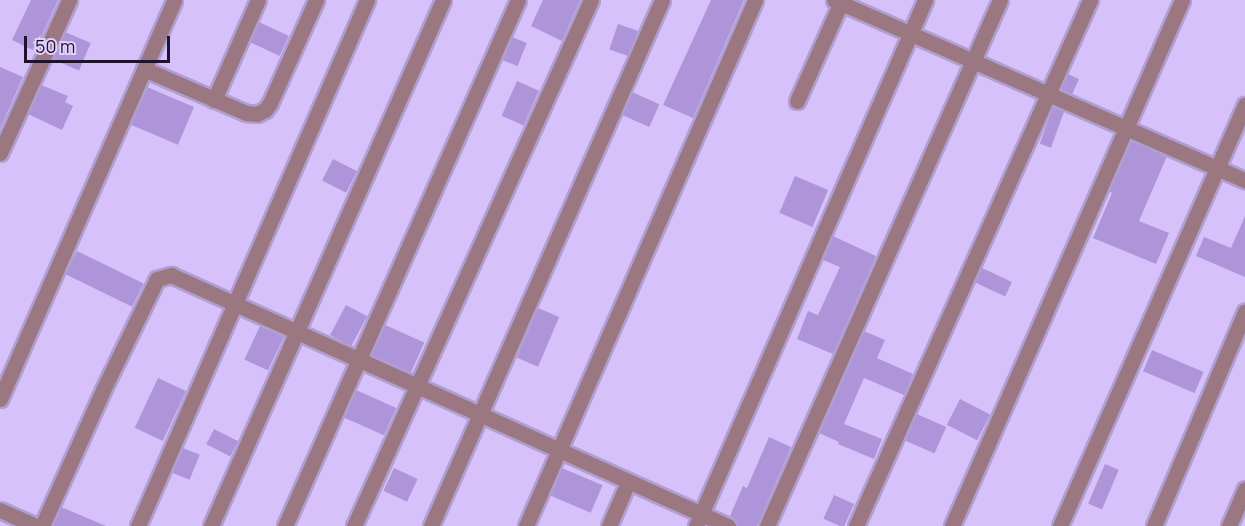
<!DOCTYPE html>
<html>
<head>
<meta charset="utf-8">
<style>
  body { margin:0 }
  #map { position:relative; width:1245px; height:526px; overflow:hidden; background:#d6c1fa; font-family:Manrope,sans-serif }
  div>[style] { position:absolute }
  .building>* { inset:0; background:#ae95d9; transform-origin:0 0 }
  .roads { filter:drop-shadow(2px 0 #b19ed1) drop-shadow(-2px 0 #b19ed1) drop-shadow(0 2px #b19ed1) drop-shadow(0 -2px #b19ed1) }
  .minor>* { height:15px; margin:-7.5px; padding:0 7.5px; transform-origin:7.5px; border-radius:7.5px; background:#9b7881 }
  span { translate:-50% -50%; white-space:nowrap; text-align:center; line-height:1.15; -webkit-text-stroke:4.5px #e0d1fc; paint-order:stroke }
  .scale { position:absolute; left:24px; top:36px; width:146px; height:27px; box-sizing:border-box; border:3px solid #1e142d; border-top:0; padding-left:8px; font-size:18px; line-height:21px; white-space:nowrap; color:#1e142d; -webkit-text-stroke:4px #e0d1fc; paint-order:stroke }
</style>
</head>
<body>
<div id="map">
  <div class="building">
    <i style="clip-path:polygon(31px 0,58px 0,35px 51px,12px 40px)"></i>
    <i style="clip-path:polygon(543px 0,580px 0,562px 41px,531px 26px)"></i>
    <i style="clip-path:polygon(711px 0,744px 0,693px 118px,663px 105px)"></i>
    <i style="left:259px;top:22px;width:33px;height:22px;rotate:25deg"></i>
    <i style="left:618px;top:24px;width:21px;height:27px;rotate:19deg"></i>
    <i style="left:65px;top:32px;width:28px;height:30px;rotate:23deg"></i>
    <i style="left:512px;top:37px;width:16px;height:25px;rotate:22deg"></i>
    <i style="clip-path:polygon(0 67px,23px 77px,0 129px)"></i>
    <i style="left:1068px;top:74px;width:12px;height:17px;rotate:24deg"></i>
    <i style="left:517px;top:81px;width:24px;height:38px;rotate:24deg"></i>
    <i style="clip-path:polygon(41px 85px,68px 96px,65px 102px,73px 106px,62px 130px,28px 114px)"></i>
    <i style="left:147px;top:87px;width:51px;height:41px;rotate:23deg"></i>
    <i style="left:632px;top:92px;width:30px;height:25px;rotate:24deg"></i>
    <i style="left:1053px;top:107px;width:12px;height:39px;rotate:20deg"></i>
    <i style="clip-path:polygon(1131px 141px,1167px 156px,1139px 221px,1169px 233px,1156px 264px,1093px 238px,1112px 193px,1109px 191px)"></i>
    <i style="left:333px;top:159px;width:27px;height:24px;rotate:27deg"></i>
    <i style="left:795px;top:176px;width:36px;height:40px;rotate:23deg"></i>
    <i style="clip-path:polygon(1245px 216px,1245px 277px,1196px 256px,1204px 237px,1231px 248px)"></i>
    <i style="clip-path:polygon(833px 236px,876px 256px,833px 354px,797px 339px,808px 311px,818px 315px,840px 267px,823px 260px)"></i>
    <i style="left:77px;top:251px;width:74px;height:26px;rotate:26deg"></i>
    <i style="left:982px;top:268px;width:33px;height:16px;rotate:25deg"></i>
    <i style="left:346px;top:305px;width:24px;height:34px;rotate:28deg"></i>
    <i style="left:538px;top:308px;width:23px;height:54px;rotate:23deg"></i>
    <i style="left:385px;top:325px;width:43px;height:33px;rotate:24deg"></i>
    <i style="left:260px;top:326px;width:26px;height:37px;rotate:25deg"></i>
    <i style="clip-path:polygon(864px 331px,885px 340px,877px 358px,913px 374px,904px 395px,864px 378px,844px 424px,882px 439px,874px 459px,838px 444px,839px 442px,819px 433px)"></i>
    <i style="left:1152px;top:350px;width:56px;height:23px;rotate:23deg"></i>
    <i style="left:158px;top:378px;width:31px;height:55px;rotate:25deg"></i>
    <i style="left:356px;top:390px;width:44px;height:30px;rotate:24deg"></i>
    <i style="left:960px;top:399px;width:34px;height:29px;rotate:27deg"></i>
    <i style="left:917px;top:414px;width:32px;height:29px;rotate:24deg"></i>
    <i style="left:214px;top:429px;width:27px;height:17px;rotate:27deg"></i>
    <i style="clip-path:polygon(769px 437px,791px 447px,757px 526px,738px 526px,736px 520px,730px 516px,743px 486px,747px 488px)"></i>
    <i style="left:183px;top:448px;width:18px;height:27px;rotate:22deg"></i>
    <i style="left:1105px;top:464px;width:15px;height:43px;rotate:23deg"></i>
    <i style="left:394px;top:468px;width:26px;height:25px;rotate:25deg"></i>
    <i style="left:562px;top:468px;width:44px;height:30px;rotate:23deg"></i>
    <i style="left:834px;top:495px;width:22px;height:26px;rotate:24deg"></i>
    <i style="clip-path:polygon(61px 507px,106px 526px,53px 526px)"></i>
  </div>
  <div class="roads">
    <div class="minor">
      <i style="left:834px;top:0;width:449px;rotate:23.7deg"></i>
      <i style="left:144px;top:69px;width:111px;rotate:23.3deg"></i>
      <i style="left:246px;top:113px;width:11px;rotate:5deg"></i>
      <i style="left:257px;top:114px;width:9px;rotate:-27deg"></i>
      <i style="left:265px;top:110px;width:9px;rotate:-54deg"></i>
      <i style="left:270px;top:103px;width:113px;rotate:-65.9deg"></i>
      <i style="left:214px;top:100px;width:109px;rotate:-66.3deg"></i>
      <i style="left:797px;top:101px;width:111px;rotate:-66deg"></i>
      <i style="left:0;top:153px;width:168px;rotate:-65.7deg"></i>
      <i style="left:0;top:399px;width:435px;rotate:-66.4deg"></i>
      <i style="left:0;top:510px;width:39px;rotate:24deg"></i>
      <i style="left:42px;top:526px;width:149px;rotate:-65.8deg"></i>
      <i style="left:103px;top:390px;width:123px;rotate:-64.1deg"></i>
      <i style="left:157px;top:279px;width:15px;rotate:-16deg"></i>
      <i style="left:171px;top:275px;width:611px;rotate:24.26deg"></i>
      <i style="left:138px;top:526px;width:574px;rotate:-66.47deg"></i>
      <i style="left:211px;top:526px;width:575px;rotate:-66.2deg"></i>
      <i style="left:285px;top:526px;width:575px;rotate:-66.11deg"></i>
      <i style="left:354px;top:526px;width:577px;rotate:-65.75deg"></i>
      <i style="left:431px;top:526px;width:574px;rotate:-66.29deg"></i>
      <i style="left:526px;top:526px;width:574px;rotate:-66.47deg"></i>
      <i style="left:609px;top:526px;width:48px;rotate:-66.6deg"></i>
      <i style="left:696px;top:526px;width:574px;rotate:-66.47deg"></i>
      <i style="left:767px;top:526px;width:575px;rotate:-66.11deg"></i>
      <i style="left:856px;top:526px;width:576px;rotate:-66.02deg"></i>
      <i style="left:952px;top:526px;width:574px;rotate:-66.38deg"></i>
      <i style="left:1060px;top:526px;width:460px;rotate:-66.3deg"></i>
      <i style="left:1154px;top:526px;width:233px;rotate:-67deg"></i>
      <i style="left:1229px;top:526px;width:40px;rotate:-66.6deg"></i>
    </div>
  </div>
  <div class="scale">50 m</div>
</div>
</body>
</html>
